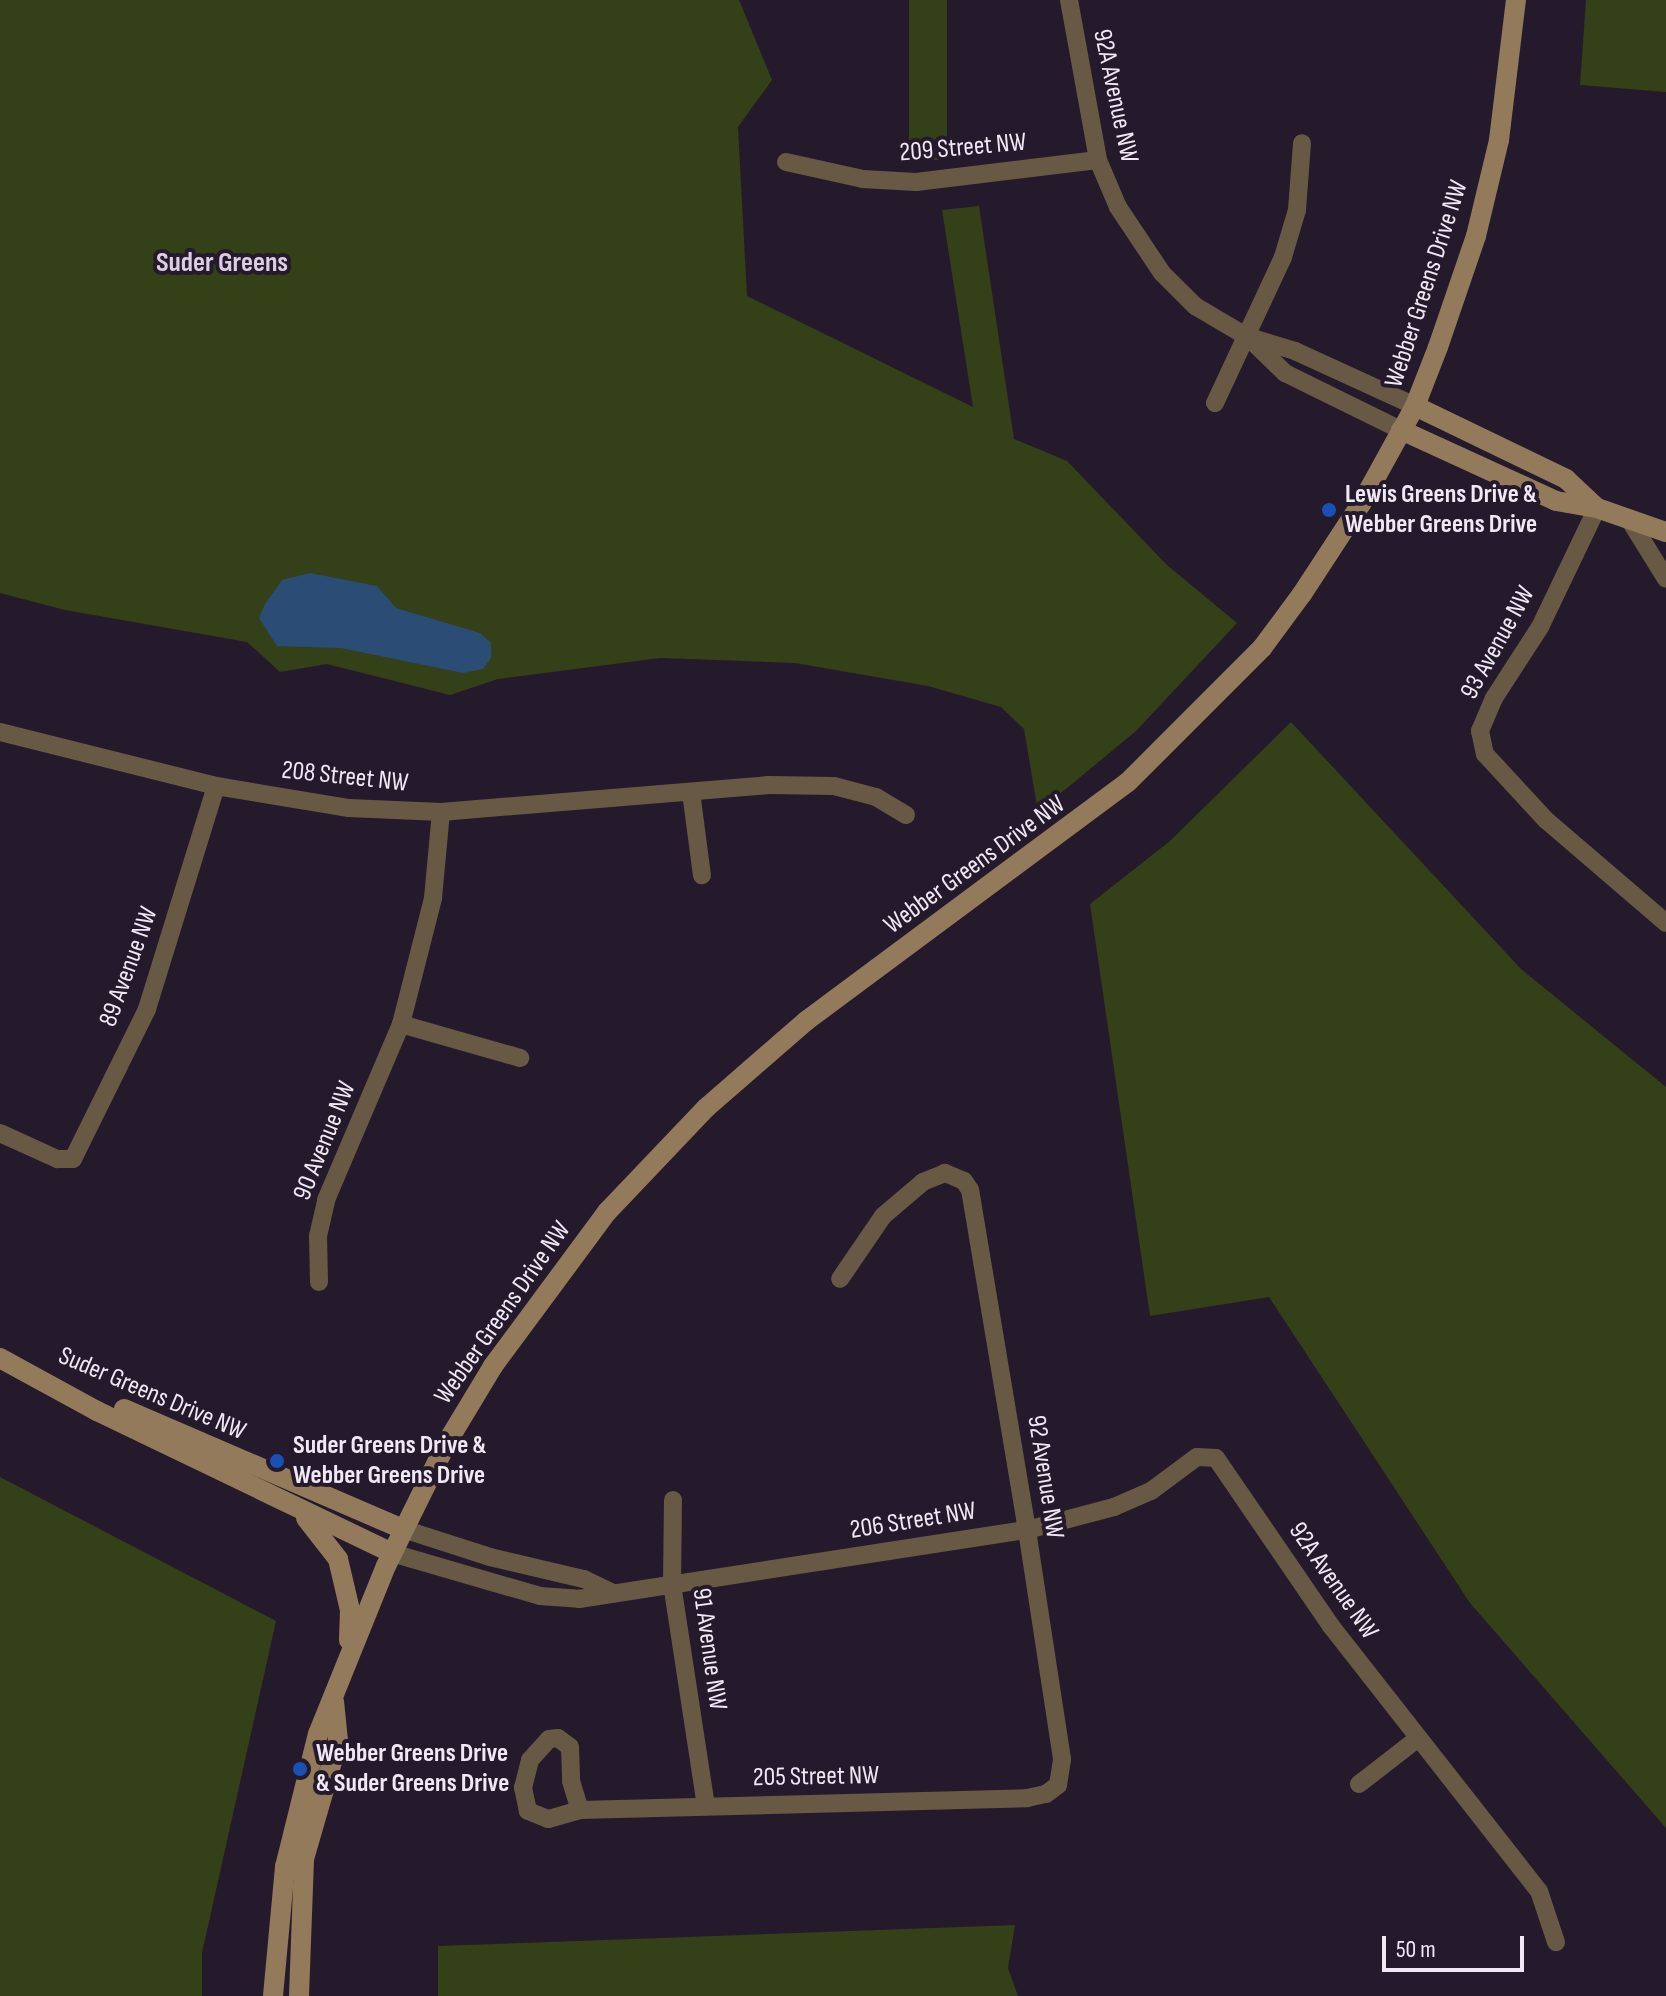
<!DOCTYPE html>
<html>
<head>
<meta charset="utf-8">
<style>
  body { margin:0 }
  #map { position:relative; width:1666px; height:1996px; overflow:hidden; background:#251a2b; font-family:"Sofia Sans Condensed",sans-serif }
  div>[style] { position:absolute }
  .green>* { inset:0; background:#334018; transform-origin:0 0 }
  .water>* { inset:0; background:#2b4c75 }
  .street>* { height:18px; margin:-9px; padding:0 9px; transform-origin:9px; border-radius:9px; background:#685945 }
  .secondary>* { height:20px; margin:-10px; padding:0 10px; transform-origin:10px; border-radius:10px; background:#927a5a }
  .dots>* { width:22px; height:22px; translate:-50% -50%; box-sizing:border-box; border:4px solid #251a2b; border-radius:50% }
  span { translate:-50% -50%; white-space:nowrap; text-align:center; line-height:1.15; -webkit-text-stroke:8px #251a2b; paint-order:stroke }
  .street-label { font-size:26px; color:#f0e8f4 }
  .poi-label { font-size:26px; color:#f0e8f4; font-weight:700 }
  .left { translate:0 -50%; text-align:left }
  .neighbourhood-label { font-size:28px; color:#dccce4; font-weight:700 }
  .scale { position:absolute; left:1382px; top:1936px; width:142px; height:36px; box-sizing:border-box; border:4px solid #f0e8f4; border-top:0; padding-left:10px; font-size:24px; line-height:28px; white-space:nowrap; color:#f0e8f4; -webkit-text-stroke:6px #251a2b; paint-order:stroke }
</style>
</head>
<body>
<div id="map">
  <div class="green">
    <i style="clip-path:polygon(0 0,739px 0,772px 80px,738px 127px,747px 296px,973px 407px,942px 210px,979px 206px,1014px 439px,1067px 461px,1167px 565px,1237px 623px,1136px 731px,1038px 812px,1024px 729px,1001px 707px,928px 686px,795px 663px,660px 658px,498px 679px,450px 695px,327px 664px,280px 672px,247px 642px,65px 610px,0 593px)"></i>
    <i style="left:909px;top:0;width:38px;height:160px"></i>
    <i style="clip-path:polygon(1586px 0,1666px 0,1666px 92px,1580px 85px)"></i>
    <i style="clip-path:polygon(1291px 722px,1521px 969px,1666px 1087px,1666px 1828px,1470px 1603px,1269px 1297px,1150px 1316px,1090px 904px,1170px 841px)"></i>
    <i style="clip-path:polygon(0 1477px,276px 1621px,202px 1953px,202px 1996px,0 1996px)"></i>
    <i style="clip-path:polygon(1015px 1925px,1008px 1968px,1018px 1996px,438px 1996px,438px 1946px)"></i>
  </div>
  <div class="water">
    <i style="clip-path:polygon(310px 573px,377px 586px,396px 608px,480px 633px,491px 643px,491px 658px,483px 669px,463px 673px,341px 648px,277px 646px,259px 618px,265px 604px,282px 580px)"></i>
  </div>
  <div class="street">
    <i style="left:1069px;top:0;width:163px;rotate:79.7deg"></i>
    <i style="left:1098px;top:160px;width:51px;rotate:66.9deg"></i>
    <i style="left:1118px;top:207px;width:79px;rotate:56.3deg"></i>
    <i style="left:1162px;top:273px;width:47px;rotate:45deg"></i>
    <i style="left:1195px;top:306px;width:59px;rotate:30.5deg"></i>
    <i style="left:1246px;top:336px;width:51px;rotate:17deg"></i>
    <i style="left:1295px;top:351px;width:132px;rotate:24.6deg"></i>
    <i style="left:786px;top:162px;width:79px;rotate:12.4deg"></i>
    <i style="left:863px;top:179px;width:53px;rotate:3.2deg"></i>
    <i style="left:916px;top:182px;width:183px;rotate:-6.9deg"></i>
    <i style="left:1248px;top:337px;width:52px;rotate:44.2deg"></i>
    <i style="left:1285px;top:373px;width:129px;rotate:26.2deg"></i>
    <i style="left:1215px;top:403px;width:161px;rotate:-65deg"></i>
    <i style="left:1283px;top:257px;width:49px;rotate:-73.4deg"></i>
    <i style="left:1297px;top:210px;width:67px;rotate:-85.7deg"></i>
    <i style="left:1597px;top:508px;width:132px;rotate:115.6deg"></i>
    <i style="left:1540px;top:627px;width:85px;rotate:122.9deg"></i>
    <i style="left:1494px;top:698px;width:36px;rotate:113deg"></i>
    <i style="left:1480px;top:731px;width:24px;rotate:78deg"></i>
    <i style="left:1485px;top:754px;width:90px;rotate:47.3deg"></i>
    <i style="left:1546px;top:820px;width:158px;rotate:40.6deg"></i>
    <i style="left:1629px;top:519px;width:70px;rotate:58.3deg"></i>
    <i style="left:0;top:732px;width:223px;rotate:14deg"></i>
    <i style="left:216px;top:786px;width:135px;rotate:9.4deg"></i>
    <i style="left:349px;top:808px;width:92px;rotate:2.5deg"></i>
    <i style="left:441px;top:812px;width:329px;rotate:-4.7deg"></i>
    <i style="left:769px;top:785px;width:65px;rotate:0.9deg"></i>
    <i style="left:834px;top:786px;width:43px;rotate:14.7deg"></i>
    <i style="left:876px;top:797px;width:35px;rotate:31deg"></i>
    <i style="left:691px;top:792px;width:84px;rotate:82.5deg"></i>
    <i style="left:401px;top:1024px;width:124px;rotate:15.9deg"></i>
    <i style="left:0;top:1133px;width:63px;rotate:24.5deg"></i>
    <i style="left:57px;top:1159px;width:16px"></i>
    <i style="left:73px;top:1159px;width:167px;rotate:-63.7deg"></i>
    <i style="left:147px;top:1009px;width:233px;rotate:-72.8deg"></i>
    <i style="left:319px;top:1282px;width:46px;rotate:-91.2deg"></i>
    <i style="left:318px;top:1236px;width:37px;rotate:-77deg"></i>
    <i style="left:326px;top:1200px;width:191px;rotate:-66.9deg"></i>
    <i style="left:401px;top:1024px;width:130px;rotate:-75.7deg"></i>
    <i style="left:433px;top:898px;width:86px;rotate:-84.7deg"></i>
    <i style="left:673px;top:1500px;width:84px;rotate:90.7deg"></i>
    <i style="left:672px;top:1584px;width:225px;rotate:81.3deg"></i>
    <i style="left:403px;top:1529px;width:91px;rotate:17.8deg"></i>
    <i style="left:490px;top:1557px;width:97px;rotate:13.2deg"></i>
    <i style="left:584px;top:1579px;width:30px;rotate:26deg"></i>
    <i style="left:392px;top:1553px;width:154px;rotate:16.2deg"></i>
    <i style="left:540px;top:1596px;width:39px;rotate:4deg"></i>
    <i style="left:579px;top:1599px;width:453px;rotate:-8.8deg"></i>
    <i style="left:1027px;top:1530px;width:90px;rotate:-14.8deg"></i>
    <i style="left:1114px;top:1507px;width:40px;rotate:-23.4deg"></i>
    <i style="left:1151px;top:1491px;width:57px;rotate:-36.5deg"></i>
    <i style="left:1197px;top:1457px;width:19px;rotate:3deg"></i>
    <i style="left:1216px;top:1458px;width:204px;rotate:55.6deg"></i>
    <i style="left:1331px;top:1626px;width:337px;rotate:51.9deg"></i>
    <i style="left:1539px;top:1891px;width:54px;rotate:71.6deg"></i>
    <i style="left:558px;top:1738px;width:15px;rotate:37deg"></i>
    <i style="left:570px;top:1747px;width:34px;rotate:88deg"></i>
    <i style="left:571px;top:1781px;width:30px;rotate:73deg"></i>
    <i style="left:580px;top:1810px;width:33px;rotate:164deg"></i>
    <i style="left:548px;top:1819px;width:22px;rotate:-158deg"></i>
    <i style="left:528px;top:1811px;width:24px;rotate:-102deg"></i>
    <i style="left:523px;top:1788px;width:29px;rotate:-76deg"></i>
    <i style="left:530px;top:1760px;width:28px;rotate:-48deg"></i>
    <i style="left:549px;top:1739px;width:9px;rotate:-6deg"></i>
    <i style="left:1359px;top:1784px;width:73px;rotate:-37.8deg"></i>
    <i style="left:580px;top:1810px;width:447px;rotate:-1.5deg"></i>
    <i style="left:1027px;top:1798px;width:19px;rotate:-12deg"></i>
    <i style="left:1046px;top:1794px;width:15px;rotate:-37deg"></i>
    <i style="left:1058px;top:1785px;width:26px;rotate:-81deg"></i>
    <i style="left:1062px;top:1759px;width:232px;rotate:-98.7deg"></i>
    <i style="left:1027px;top:1530px;width:345px;rotate:-99.5deg"></i>
    <i style="left:970px;top:1190px;width:11px;rotate:-124deg"></i>
    <i style="left:964px;top:1181px;width:21px;rotate:-157deg"></i>
    <i style="left:945px;top:1173px;width:24px;rotate:158deg"></i>
    <i style="left:923px;top:1182px;width:52px;rotate:139.6deg"></i>
    <i style="left:883px;top:1216px;width:76px;rotate:124.3deg"></i>
  </div>
  <div class="secondary">
    <i style="left:1415px;top:406px;width:168px;rotate:25.8deg"></i>
    <i style="left:1566px;top:479px;width:42px;rotate:43.1deg"></i>
    <i style="left:1401px;top:430px;width:170px;rotate:24.6deg"></i>
    <i style="left:1556px;top:501px;width:42px;rotate:9.7deg"></i>
    <i style="left:1597px;top:508px;width:73px;rotate:19.2deg"></i>
    <i style="left:0;top:1358px;width:111px;rotate:28.7deg"></i>
    <i style="left:97px;top:1411px;width:327px;rotate:25.7deg"></i>
    <i style="left:124px;top:1409px;width:304px;rotate:23.3deg"></i>
    <i style="left:306px;top:1518px;width:52px;rotate:52deg"></i>
    <i style="left:338px;top:1559px;width:52px;rotate:76.8deg"></i>
    <i style="left:350px;top:1610px;width:30px;rotate:92deg"></i>
    <i style="left:273px;top:1996px;width:130px;rotate:-84.7deg"></i>
    <i style="left:285px;top:1867px;width:137px;rotate:-76.1deg"></i>
    <i style="left:318px;top:1734px;width:181px;rotate:-68deg"></i>
    <i style="left:386px;top:1566px;width:136px;rotate:-63.8deg"></i>
    <i style="left:446px;top:1444px;width:91px;rotate:-58.9deg"></i>
    <i style="left:493px;top:1366px;width:192px;rotate:-53.5deg"></i>
    <i style="left:607px;top:1212px;width:144px;rotate:-46.4deg"></i>
    <i style="left:706px;top:1108px;width:133px;rotate:-41deg"></i>
    <i style="left:806px;top:1021px;width:401px;rotate:-36.6deg"></i>
    <i style="left:1128px;top:782px;width:190px;rotate:-45deg"></i>
    <i style="left:1262px;top:648px;width:67px;rotate:-53.5deg"></i>
    <i style="left:1302px;top:594px;width:108px;rotate:-56.8deg"></i>
    <i style="left:1361px;top:504px;width:112px;rotate:-61.1deg"></i>
    <i style="left:1415px;top:406px;width:63px;rotate:-68.7deg"></i>
    <i style="left:1438px;top:347px;width:117px;rotate:-71.1deg"></i>
    <i style="left:1476px;top:236px;width:99px;rotate:-76.5deg"></i>
    <i style="left:1499px;top:140px;width:141px;rotate:-83.1deg"></i>
    <i style="left:299px;top:1996px;width:137px;rotate:-87.9deg"></i>
    <i style="left:304px;top:1859px;width:123px;rotate:-73.9deg"></i>
    <i style="left:338px;top:1741px;width:40px;rotate:-95.7deg"></i>
  </div>
  <div class="dots">
    <i style="left:1329px;top:510px;background:#1a4fb4"></i>
    <i style="left:277px;top:1461px;background:#1a4fb4"></i>
    <i style="left:300px;top:1769px;background:#1a4fb4"></i>
  </div>
  <div class="street-label">
    <span style="left:1115px;top:96px;rotate:78deg">92A Avenue NW</span>
    <span style="left:963px;top:148px;rotate:-5deg">209 Street NW</span>
    <span style="left:1427px;top:284px;rotate:-72deg">Webber Greens Drive NW</span>
    <span style="left:1498px;top:643px;rotate:-61deg">93 Avenue NW</span>
    <span style="left:345px;top:777px;rotate:6deg">208 Street NW</span>
    <span style="left:975px;top:865px;rotate:-36deg">Webber Greens Drive NW</span>
    <span style="left:129px;top:967px;rotate:-70deg">89 Avenue NW</span>
    <span style="left:325px;top:1141px;rotate:-68deg">90 Avenue NW</span>
    <span style="left:503px;top:1313px;rotate:-55deg">Webber Greens Drive NW</span>
    <span style="left:152px;top:1394px;rotate:23deg">Suder Greens Drive NW</span>
    <span style="left:1045px;top:1477px;rotate:81deg">92 Avenue NW</span>
    <span style="left:913px;top:1521px;rotate:-9deg">206 Street NW</span>
    <span style="left:1333px;top:1581px;rotate:55deg">92A Avenue NW</span>
    <span style="left:709px;top:1649px;rotate:82deg">91 Avenue NW</span>
    <span style="left:816px;top:1777px;rotate:-1deg">205 Street NW</span>
  </div>
  <div class="poi-label">
    <span class="left" style="left:1345px;top:510px">Lewis Greens Drive &amp;<br>Webber Greens Drive</span>
    <span class="left" style="left:293px;top:1461px">Suder Greens Drive &amp;<br>Webber Greens Drive</span>
    <span class="left" style="left:316px;top:1769px">Webber Greens Drive<br>&amp; Suder Greens Drive</span>
  </div>
  <div class="neighbourhood-label">
    <span style="left:222px;top:263px">Suder Greens</span>
  </div>
  <div class="scale">50 m</div>
</div>
</body>
</html>
